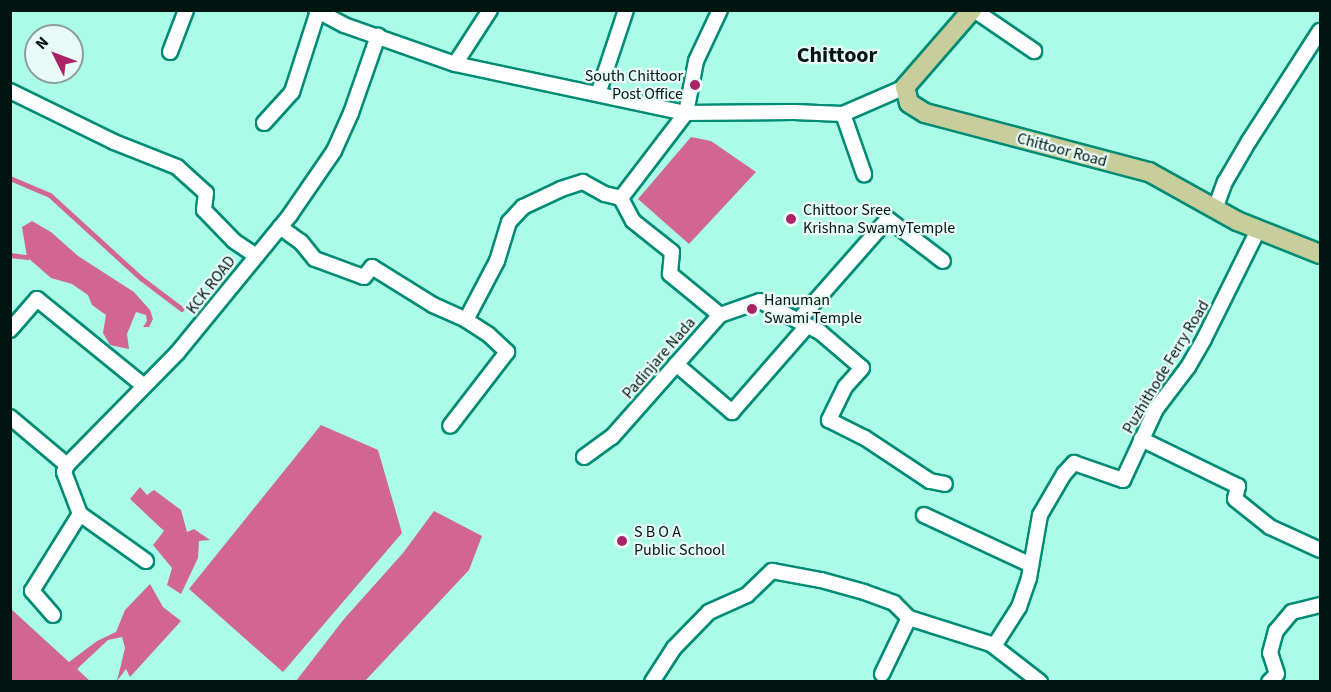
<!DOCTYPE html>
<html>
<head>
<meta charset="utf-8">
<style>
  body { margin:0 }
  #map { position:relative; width:1331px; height:692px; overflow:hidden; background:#aafce7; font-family:"Source Sans 3",sans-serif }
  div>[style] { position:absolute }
  .water>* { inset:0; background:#d06691 }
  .stream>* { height:4.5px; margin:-2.25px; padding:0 2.25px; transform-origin:2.25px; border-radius:2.25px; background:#d06691 }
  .roads { filter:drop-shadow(2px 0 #008b74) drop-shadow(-2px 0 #008b74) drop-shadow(0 2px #008b74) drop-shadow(0 -2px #008b74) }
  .minor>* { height:14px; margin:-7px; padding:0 7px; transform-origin:7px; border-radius:7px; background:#fff }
  .major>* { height:18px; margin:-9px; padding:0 9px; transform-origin:9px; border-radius:9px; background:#c7ce9b }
  .dots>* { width:16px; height:16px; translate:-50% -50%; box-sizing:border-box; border:3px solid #e8fbf6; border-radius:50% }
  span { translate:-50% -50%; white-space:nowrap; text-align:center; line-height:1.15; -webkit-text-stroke:4.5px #e8fbf6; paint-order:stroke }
  .poi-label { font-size:16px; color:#001510 }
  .right { translate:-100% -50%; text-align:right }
  .left { translate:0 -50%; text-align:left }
  .street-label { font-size:16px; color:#001510 }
  .district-label { font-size:22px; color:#001510; font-weight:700 }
  .frame { position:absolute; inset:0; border:12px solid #001510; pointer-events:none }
  .north { position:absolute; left:24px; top:24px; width:60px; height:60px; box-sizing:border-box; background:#e8fbf6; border:2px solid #8b9f9a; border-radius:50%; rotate:312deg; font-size:16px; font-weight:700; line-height:24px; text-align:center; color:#001510 }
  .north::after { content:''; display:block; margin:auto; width:21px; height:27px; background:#ab2367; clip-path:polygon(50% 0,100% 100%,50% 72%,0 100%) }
</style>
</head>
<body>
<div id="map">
  <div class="water">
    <i style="clip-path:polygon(691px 137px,711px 141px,756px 172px,689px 244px,638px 199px)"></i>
    <i style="clip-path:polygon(32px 221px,51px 232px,78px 256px,134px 292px,150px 310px,153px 319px,149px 327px,143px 327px,147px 321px,146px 315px,136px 312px,127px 334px,129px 349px,110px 345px,103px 333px,106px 315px,92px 305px,88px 295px,72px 284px,51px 278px,27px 257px,22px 227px)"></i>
    <i style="clip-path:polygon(321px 425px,378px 450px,402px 533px,283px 672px,189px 589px)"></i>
    <i style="clip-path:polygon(140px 487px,147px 495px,154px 490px,181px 510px,187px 532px,194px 529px,210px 540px,199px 541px,198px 558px,181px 594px,167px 585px,172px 568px,153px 545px,164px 531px,130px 499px)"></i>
    <i style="clip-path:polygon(434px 511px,482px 536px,469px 570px,365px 681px,296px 681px,344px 619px,403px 553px)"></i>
    <i style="clip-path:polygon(150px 584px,163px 607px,181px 621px,130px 677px,126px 669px,117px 681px,125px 648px,122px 637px,108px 640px,77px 669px,90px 681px,11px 681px,11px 609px,69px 662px,97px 641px,116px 632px,125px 610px)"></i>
  </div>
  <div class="stream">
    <i style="left:10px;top:178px;width:43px;rotate:23deg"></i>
    <i style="left:50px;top:195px;width:123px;rotate:42.4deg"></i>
    <i style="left:141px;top:278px;width:51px;rotate:37.1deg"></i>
    <i style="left:10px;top:255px;width:17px;rotate:7deg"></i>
  </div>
  <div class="roads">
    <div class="minor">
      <i style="left:316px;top:10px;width:32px;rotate:28deg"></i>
      <i style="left:344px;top:25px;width:118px;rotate:19.4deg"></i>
      <i style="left:490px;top:10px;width:64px;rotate:122.9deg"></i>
      <i style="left:455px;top:64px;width:236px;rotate:12deg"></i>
      <i style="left:686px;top:113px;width:108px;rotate:-0.5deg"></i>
      <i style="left:794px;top:112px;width:49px;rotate:2.3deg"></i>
      <i style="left:843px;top:114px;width:68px;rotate:-23.5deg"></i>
      <i style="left:974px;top:10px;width:73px;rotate:34.3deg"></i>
      <i style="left:170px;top:52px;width:45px;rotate:-69.1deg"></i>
      <i style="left:10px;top:91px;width:116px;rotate:26.1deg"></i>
      <i style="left:114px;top:142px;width:68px;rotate:21.6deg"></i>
      <i style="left:177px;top:167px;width:39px;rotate:42deg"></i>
      <i style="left:206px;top:193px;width:17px;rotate:97deg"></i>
      <i style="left:204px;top:210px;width:43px;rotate:45.9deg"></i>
      <i style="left:234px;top:241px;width:27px;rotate:34deg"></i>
      <i style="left:598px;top:94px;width:89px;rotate:-71.6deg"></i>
      <i style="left:843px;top:114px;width:64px;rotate:70.7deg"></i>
      <i style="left:264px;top:123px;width:42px;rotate:-47.9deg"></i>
      <i style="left:292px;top:92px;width:85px;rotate:-72.2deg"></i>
      <i style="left:1215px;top:209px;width:29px;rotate:-70deg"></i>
      <i style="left:1225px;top:182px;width:48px;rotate:-59.7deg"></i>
      <i style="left:1249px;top:141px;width:131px;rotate:-57.2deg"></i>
      <i style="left:280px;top:227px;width:26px;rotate:36deg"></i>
      <i style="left:301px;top:242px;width:22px;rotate:51deg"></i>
      <i style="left:315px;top:259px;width:52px;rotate:20.2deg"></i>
      <i style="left:364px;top:277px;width:13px;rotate:-51deg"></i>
      <i style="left:372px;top:267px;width:72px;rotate:31.9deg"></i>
      <i style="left:433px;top:305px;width:36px;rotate:24deg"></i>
      <i style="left:466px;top:320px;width:27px;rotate:33deg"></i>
      <i style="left:489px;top:335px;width:25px;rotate:43deg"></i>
      <i style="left:507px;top:352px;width:93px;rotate:127.6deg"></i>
      <i style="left:720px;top:315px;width:42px;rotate:-19.3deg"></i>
      <i style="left:760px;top:301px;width:68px;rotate:27.3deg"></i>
      <i style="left:820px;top:332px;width:55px;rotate:40.6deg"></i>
      <i style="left:862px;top:368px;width:25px;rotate:132deg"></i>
      <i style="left:845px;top:387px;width:37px;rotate:116deg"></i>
      <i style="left:829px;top:420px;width:40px;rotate:26.6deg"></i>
      <i style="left:865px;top:438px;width:78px;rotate:33.5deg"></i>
      <i style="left:930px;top:481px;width:15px;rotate:11deg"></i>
      <i style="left:466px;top:320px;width:67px;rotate:-62.3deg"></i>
      <i style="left:497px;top:261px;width:41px;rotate:-72.9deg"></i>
      <i style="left:509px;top:222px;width:21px;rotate:-47deg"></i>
      <i style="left:523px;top:207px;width:42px;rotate:-25.3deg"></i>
      <i style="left:561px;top:189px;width:23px;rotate:-18deg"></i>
      <i style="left:583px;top:182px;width:25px;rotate:29deg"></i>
      <i style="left:605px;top:194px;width:16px;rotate:14deg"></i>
      <i style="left:798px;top:321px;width:136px;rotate:-48.6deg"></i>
      <i style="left:888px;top:219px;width:69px;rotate:37.4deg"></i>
      <i style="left:10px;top:330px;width:41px;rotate:-48.9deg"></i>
      <i style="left:37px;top:299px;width:136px;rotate:39.1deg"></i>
      <i style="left:676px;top:364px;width:74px;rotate:40.6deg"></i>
      <i style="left:732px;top:412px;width:114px;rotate:-48.9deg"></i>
      <i style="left:10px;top:417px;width:75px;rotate:40.1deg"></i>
      <i style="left:67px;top:465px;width:158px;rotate:-45.5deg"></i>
      <i style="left:178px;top:352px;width:177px;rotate:-50.7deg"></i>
      <i style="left:290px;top:215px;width:78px;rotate:-55.5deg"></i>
      <i style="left:334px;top:151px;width:42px;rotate:-65.9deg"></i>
      <i style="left:351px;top:113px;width:82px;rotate:-70.7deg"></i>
      <i style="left:1141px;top:439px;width:108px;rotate:25.9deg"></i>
      <i style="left:1238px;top:486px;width:13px;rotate:103deg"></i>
      <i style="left:1235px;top:499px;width:45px;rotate:38.7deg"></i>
      <i style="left:1270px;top:527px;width:55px;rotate:24.7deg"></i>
      <i style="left:584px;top:457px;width:34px;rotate:-36deg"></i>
      <i style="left:612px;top:437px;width:163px;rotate:-48.5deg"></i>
      <i style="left:720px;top:315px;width:65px;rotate:-140.6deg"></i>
      <i style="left:670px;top:274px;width:22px;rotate:-85deg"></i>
      <i style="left:672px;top:252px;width:50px;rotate:-141.5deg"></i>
      <i style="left:633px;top:221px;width:26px;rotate:-118deg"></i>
      <i style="left:621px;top:198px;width:107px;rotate:-52.6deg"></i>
      <i style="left:686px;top:113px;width:53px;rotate:-79.1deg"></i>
      <i style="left:696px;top:61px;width:56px;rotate:-64.8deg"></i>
      <i style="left:80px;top:514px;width:81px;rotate:35.5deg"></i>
      <i style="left:924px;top:515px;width:118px;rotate:25deg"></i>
      <i style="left:53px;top:615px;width:32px;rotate:-131deg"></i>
      <i style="left:32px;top:591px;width:91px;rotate:-58.1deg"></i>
      <i style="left:80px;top:514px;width:45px;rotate:-110.9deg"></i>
      <i style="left:64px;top:472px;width:8px;rotate:-67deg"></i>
      <i style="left:991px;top:644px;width:62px;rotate:37.8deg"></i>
      <i style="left:882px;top:674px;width:62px;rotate:-64.3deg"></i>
      <i style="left:909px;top:618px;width:86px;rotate:17.6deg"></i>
      <i style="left:991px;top:644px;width:5px;rotate:-11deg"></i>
      <i style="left:996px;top:643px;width:43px;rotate:-57.4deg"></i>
      <i style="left:1019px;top:607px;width:31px;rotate:-71deg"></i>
      <i style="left:1029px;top:578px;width:64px;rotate:-80.1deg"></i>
      <i style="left:1040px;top:515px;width:48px;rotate:-59.7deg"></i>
      <i style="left:1064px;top:474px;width:15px;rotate:-48deg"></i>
      <i style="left:1074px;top:463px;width:52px;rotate:19.1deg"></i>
      <i style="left:1123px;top:480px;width:78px;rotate:-65.1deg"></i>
      <i style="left:1156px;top:409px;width:53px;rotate:-52.7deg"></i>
      <i style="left:1188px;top:367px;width:32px;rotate:-60deg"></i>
      <i style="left:1204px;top:339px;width:122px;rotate:-63.6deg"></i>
      <i style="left:652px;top:682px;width:40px;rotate:-57.1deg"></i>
      <i style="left:674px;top:648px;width:50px;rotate:-45.8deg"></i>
      <i style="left:709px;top:612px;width:42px;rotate:-24.1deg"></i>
      <i style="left:747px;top:595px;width:35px;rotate:-44deg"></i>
      <i style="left:772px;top:571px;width:50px;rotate:10.4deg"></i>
      <i style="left:821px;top:580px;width:45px;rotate:15.6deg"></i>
      <i style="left:864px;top:592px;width:32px;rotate:20deg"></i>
      <i style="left:894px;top:603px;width:21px;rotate:45deg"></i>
      <i style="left:1269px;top:682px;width:11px;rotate:-45deg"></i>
      <i style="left:1277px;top:674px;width:22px;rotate:-108deg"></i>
      <i style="left:1270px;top:653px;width:23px;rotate:-75deg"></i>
      <i style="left:1276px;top:631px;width:25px;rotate:-50deg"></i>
      <i style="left:1292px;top:612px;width:29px;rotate:-14deg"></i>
    </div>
    <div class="major">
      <i style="left:972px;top:10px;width:102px;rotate:131deg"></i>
      <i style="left:905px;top:87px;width:16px;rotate:76deg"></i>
      <i style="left:909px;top:103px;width:19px;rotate:32deg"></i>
      <i style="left:925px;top:113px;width:232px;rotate:14.8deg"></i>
      <i style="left:1149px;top:172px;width:101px;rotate:29.1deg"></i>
      <i style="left:1237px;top:221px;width:89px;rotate:21.7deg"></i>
    </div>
  </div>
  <div class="dots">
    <i style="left:695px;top:85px;background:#ab2367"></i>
    <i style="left:791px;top:219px;background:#ab2367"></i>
    <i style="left:752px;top:309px;background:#ab2367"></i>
    <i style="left:622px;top:541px;background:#ab2367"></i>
  </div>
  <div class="poi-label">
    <span class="right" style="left:683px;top:85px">South Chittoor<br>Post Office</span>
    <span class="left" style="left:803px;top:219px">Chittoor Sree<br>Krishna SwamyTemple</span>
    <span class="left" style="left:764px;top:309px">Hanuman<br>Swami Temple</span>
    <span class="left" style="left:634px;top:541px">S B O A<br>Public School</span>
  </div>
  <div class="street-label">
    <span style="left:1062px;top:150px;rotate:15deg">Chittoor Road</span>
    <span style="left:211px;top:285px;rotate:-52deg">KCK ROAD</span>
    <span style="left:659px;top:358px;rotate:-49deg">Padinjare Nada</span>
    <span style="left:1166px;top:367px;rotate:-59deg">Puzhithode Ferry Road</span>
  </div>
  <div class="district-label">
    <span style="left:837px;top:56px">Chittoor</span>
  </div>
  <div class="frame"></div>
  <div class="north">N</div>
</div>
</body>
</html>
